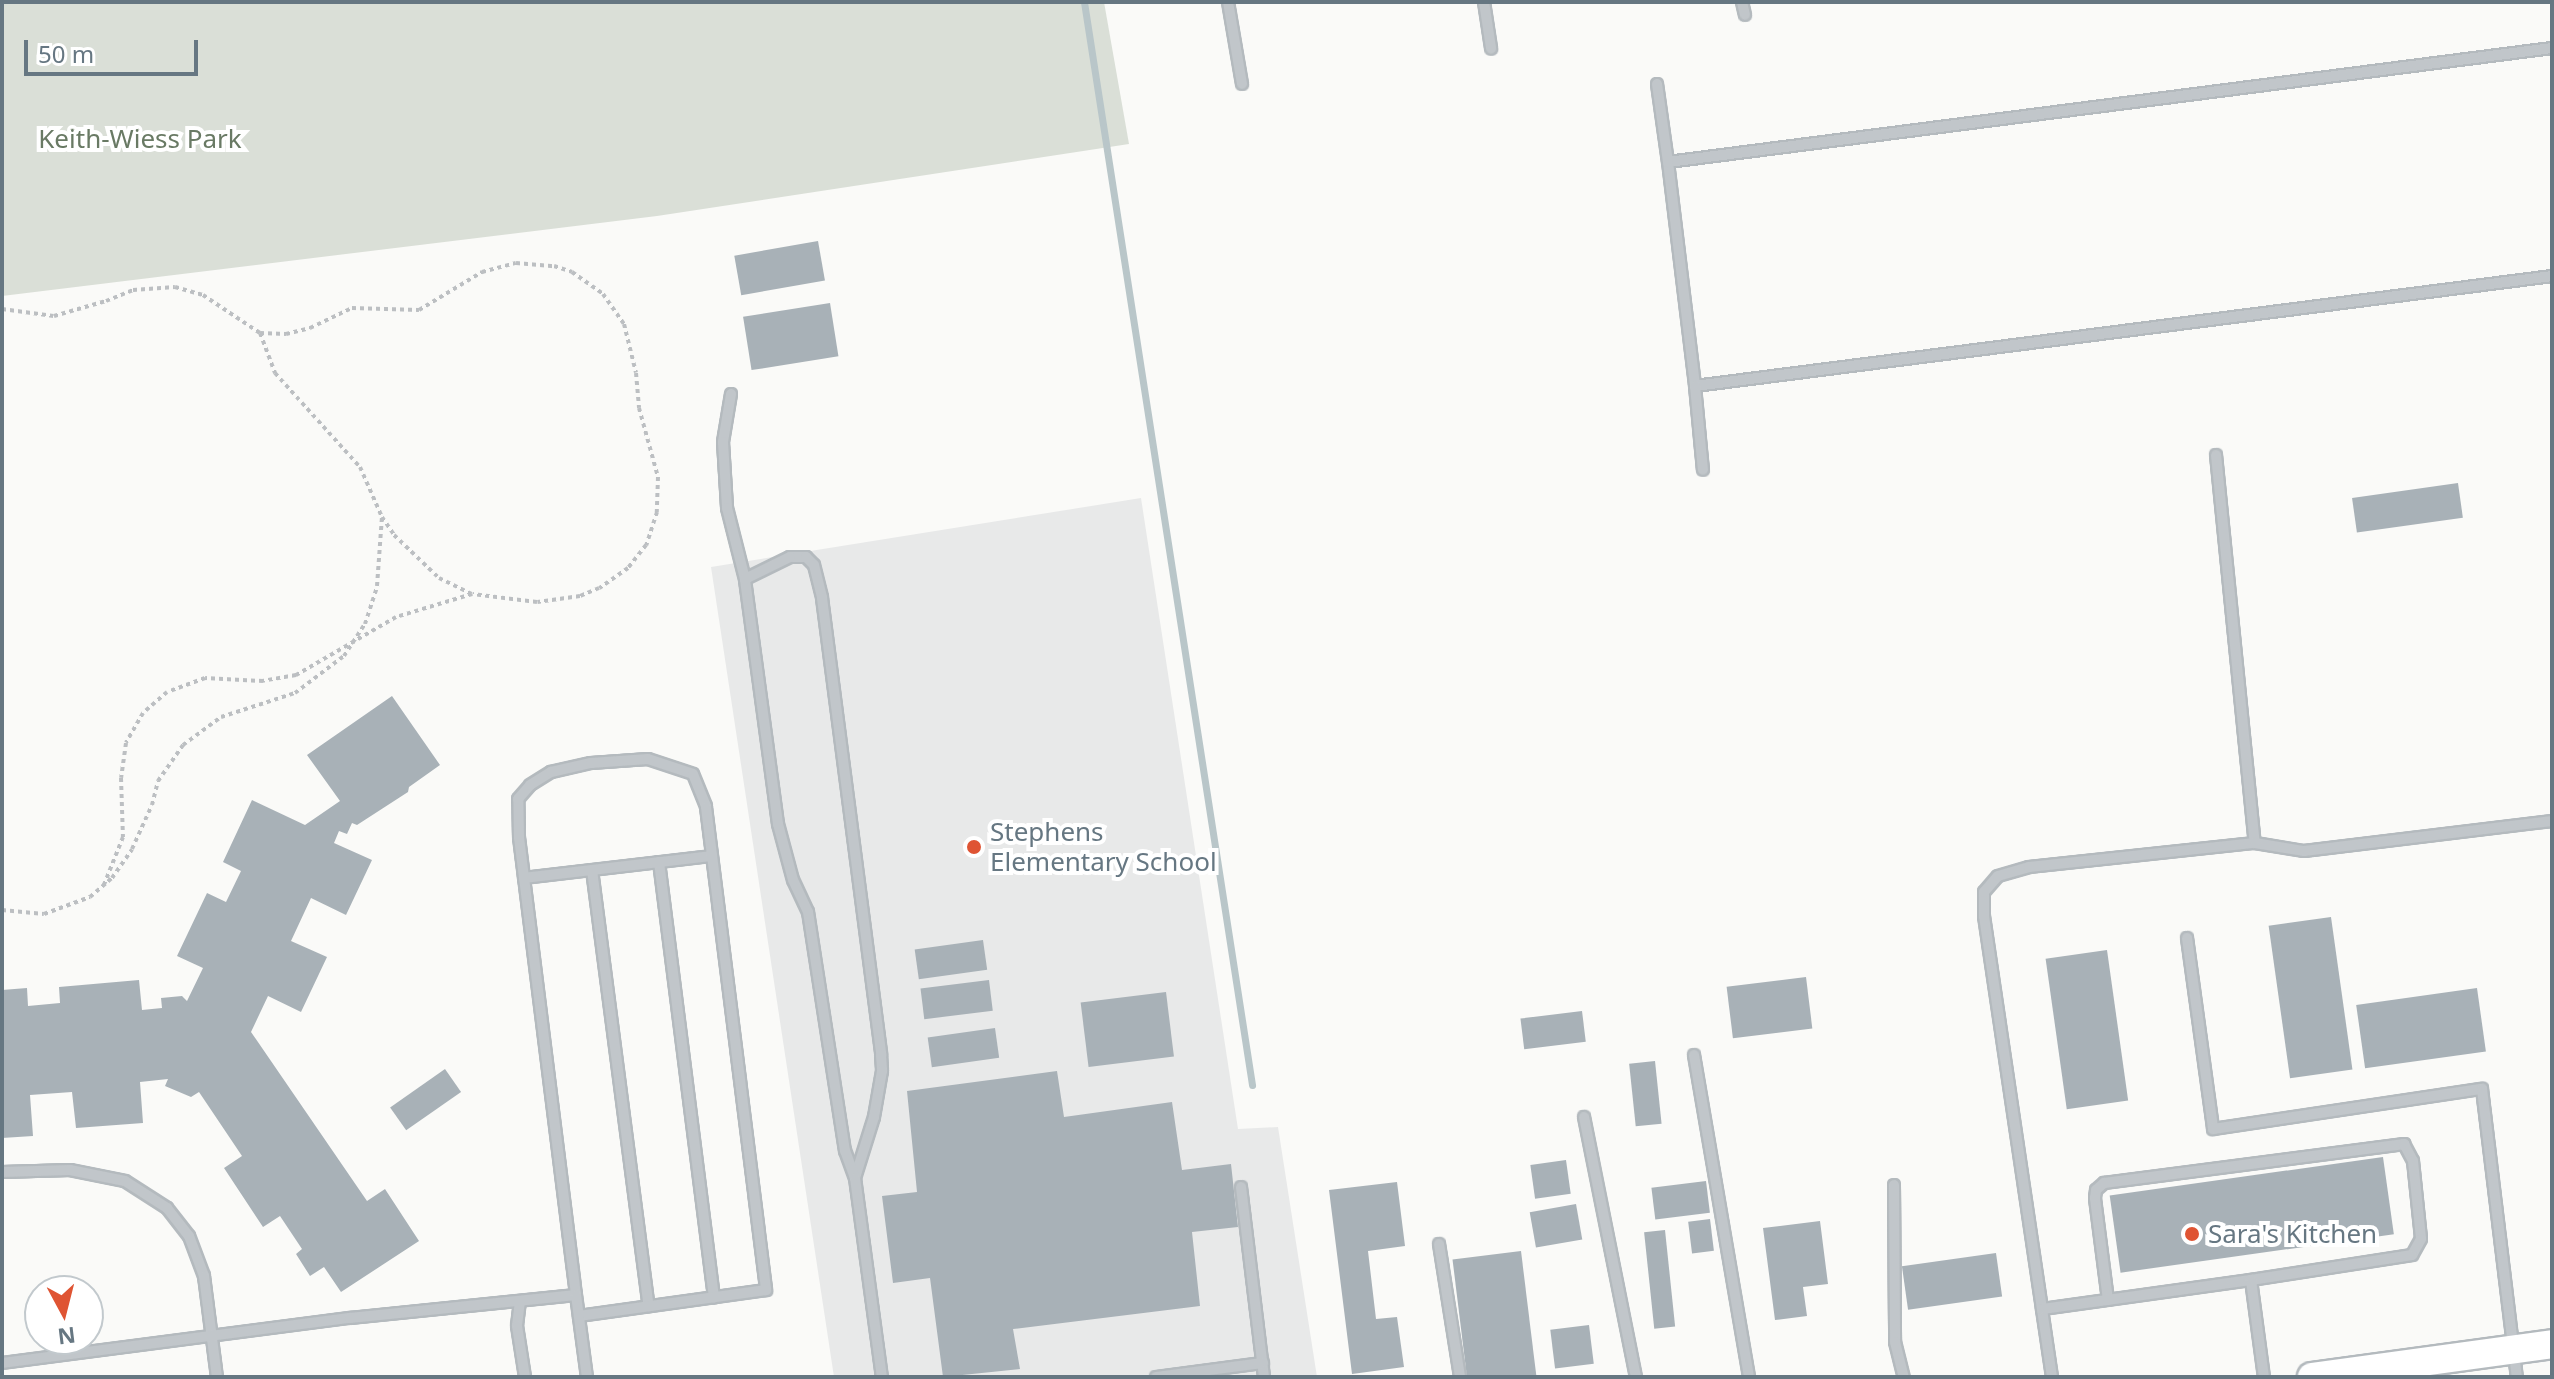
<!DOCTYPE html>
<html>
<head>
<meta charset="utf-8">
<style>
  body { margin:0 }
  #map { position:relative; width:2554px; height:1379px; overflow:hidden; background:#fafaf8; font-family:"Noto Sans",sans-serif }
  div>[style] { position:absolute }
  .built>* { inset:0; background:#e8e9e9 }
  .green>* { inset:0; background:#dadfd7 }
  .stream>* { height:7px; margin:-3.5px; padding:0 3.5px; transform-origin:3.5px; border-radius:3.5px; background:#b9c6c9 }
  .building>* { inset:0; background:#a8b1b7; transform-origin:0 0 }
  .path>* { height:4px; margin-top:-2px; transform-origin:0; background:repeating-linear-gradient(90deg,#bcbfc2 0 4px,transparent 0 8px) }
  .roads { filter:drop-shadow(2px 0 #b4babe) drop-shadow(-2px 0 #b4babe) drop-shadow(0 2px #b4babe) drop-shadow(0 -2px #b4babe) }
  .lane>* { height:10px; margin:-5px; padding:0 5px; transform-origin:5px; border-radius:5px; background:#c1c6ca }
  .secondary>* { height:28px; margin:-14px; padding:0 14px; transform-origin:14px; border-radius:14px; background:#fff }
  .dots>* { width:22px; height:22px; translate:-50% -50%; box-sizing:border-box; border:4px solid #fff; border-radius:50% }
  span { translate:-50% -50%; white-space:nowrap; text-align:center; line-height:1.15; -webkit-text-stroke:8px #fff; paint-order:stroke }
  .park-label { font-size:26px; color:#697a64 }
  .poi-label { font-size:26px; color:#667782 }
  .left { translate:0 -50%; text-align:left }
  .frame { position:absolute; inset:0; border:4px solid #667782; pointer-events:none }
  .north { position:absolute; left:24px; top:1275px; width:80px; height:80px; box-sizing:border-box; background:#fff; border:2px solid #c2c9cd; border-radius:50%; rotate:173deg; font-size:22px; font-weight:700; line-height:32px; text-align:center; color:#667782 }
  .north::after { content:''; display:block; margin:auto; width:28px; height:36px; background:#df5433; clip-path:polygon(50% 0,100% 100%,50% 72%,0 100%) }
  .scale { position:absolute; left:24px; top:40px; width:174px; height:36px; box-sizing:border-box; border:4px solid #667782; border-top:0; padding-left:10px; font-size:24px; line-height:28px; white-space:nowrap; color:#667782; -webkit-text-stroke:6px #fff; paint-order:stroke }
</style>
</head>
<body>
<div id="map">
  <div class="built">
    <i style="clip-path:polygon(1141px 498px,1238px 1129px,1278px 1127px,1317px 1377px,834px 1377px,711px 567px)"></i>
  </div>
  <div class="green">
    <i style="clip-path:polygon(2px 2px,1104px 2px,1129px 144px,657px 216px,2px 296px)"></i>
  </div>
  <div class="stream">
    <i style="left:1084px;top:2px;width:1096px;rotate:81.18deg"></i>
  </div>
  <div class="building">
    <i style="left:818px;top:241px;width:40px;height:85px;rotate:80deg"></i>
    <i style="left:830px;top:303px;width:54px;height:88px;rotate:81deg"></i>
    <i style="left:2458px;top:483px;width:35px;height:107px;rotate:82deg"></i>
    <i style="clip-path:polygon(392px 696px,440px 765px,409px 787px,408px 792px,357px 825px,352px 823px,347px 834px,339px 831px,334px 843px,372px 860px,346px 915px,311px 898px,291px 941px,327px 957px,301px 1012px,268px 996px,251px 1032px,367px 1201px,385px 1189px,419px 1241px,341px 1292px,324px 1267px,310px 1276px,296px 1254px,302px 1249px,280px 1216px,263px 1227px,224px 1168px,242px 1156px,199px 1092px,191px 1097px,165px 1086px,168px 1079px,140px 1082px,143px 1123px,76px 1128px,72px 1092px,30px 1095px,33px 1136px,2px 1138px,2px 990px,27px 988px,28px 1006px,60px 1003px,59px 987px,139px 980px,142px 1010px,162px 1008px,161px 998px,182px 996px,187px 1001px,203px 968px,177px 956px,207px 893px,226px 902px,241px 871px,223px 862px,252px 800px,305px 825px,340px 801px,307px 755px)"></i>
    <i style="left:2331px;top:917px;width:154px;height:63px;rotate:82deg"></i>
    <i style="left:983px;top:940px;width:30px;height:69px;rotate:82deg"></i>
    <i style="left:2107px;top:950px;width:152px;height:62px;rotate:82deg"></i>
    <i style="left:1806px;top:977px;width:52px;height:80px;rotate:83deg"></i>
    <i style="left:989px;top:980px;width:31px;height:69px;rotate:83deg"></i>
    <i style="left:2477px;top:988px;width:64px;height:122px;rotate:82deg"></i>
    <i style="left:1166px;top:992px;width:65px;height:86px;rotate:83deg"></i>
    <i style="left:1582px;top:1011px;width:31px;height:62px;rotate:83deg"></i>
    <i style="left:995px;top:1028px;width:30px;height:68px;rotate:82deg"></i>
    <i style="left:1655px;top:1061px;width:63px;height:26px;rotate:84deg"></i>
    <i style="left:445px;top:1069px;width:28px;height:67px;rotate:55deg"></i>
    <i style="clip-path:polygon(1057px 1071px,1064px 1117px,1172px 1102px,1182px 1170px,1231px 1164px,1238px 1227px,1192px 1232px,1200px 1306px,1013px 1329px,1020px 1369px,943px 1377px,930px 1278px,893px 1283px,882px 1196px,917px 1192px,907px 1091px)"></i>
    <i style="left:2383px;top:1157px;width:78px;height:276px;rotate:82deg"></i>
    <i style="left:1566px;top:1160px;width:34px;height:36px;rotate:82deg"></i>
    <i style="left:1706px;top:1181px;width:32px;height:55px;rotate:83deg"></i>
    <i style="clip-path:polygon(1397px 1182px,1405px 1246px,1368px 1251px,1376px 1319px,1397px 1317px,1404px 1367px,1352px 1374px,1329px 1190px)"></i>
    <i style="left:1576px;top:1204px;width:36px;height:47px;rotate:80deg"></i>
    <i style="left:1710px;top:1219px;width:32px;height:22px;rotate:83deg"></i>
    <i style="clip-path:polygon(1820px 1221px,1828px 1284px,1803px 1287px,1807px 1316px,1775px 1320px,1763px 1228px)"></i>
    <i style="left:1665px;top:1230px;width:97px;height:21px;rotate:84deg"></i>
    <i style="left:1521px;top:1251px;width:127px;height:69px;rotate:83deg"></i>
    <i style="left:1996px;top:1253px;width:44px;height:95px;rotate:82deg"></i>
    <i style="left:1589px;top:1325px;width:39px;height:39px;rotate:83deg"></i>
  </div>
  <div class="path">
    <i style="left:2px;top:309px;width:52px;rotate:7.7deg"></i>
    <i style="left:54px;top:316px;width:54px;rotate:-16.1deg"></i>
    <i style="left:106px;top:301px;width:29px;rotate:-22deg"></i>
    <i style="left:133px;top:290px;width:42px;rotate:-4.1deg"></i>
    <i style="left:175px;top:287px;width:29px;rotate:16deg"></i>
    <i style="left:203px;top:295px;width:69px;rotate:33.7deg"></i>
    <i style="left:260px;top:333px;width:26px;rotate:2deg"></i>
    <i style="left:286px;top:334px;width:25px;rotate:-14deg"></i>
    <i style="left:310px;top:328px;width:47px;rotate:-25.5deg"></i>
    <i style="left:352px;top:308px;width:67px;rotate:1.7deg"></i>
    <i style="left:419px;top:310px;width:74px;rotate:-31.1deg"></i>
    <i style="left:482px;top:272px;width:35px;rotate:-15deg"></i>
    <i style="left:516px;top:263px;width:38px;rotate:5deg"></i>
    <i style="left:554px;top:266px;width:19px;rotate:18deg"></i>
    <i style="left:572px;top:272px;width:38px;rotate:35deg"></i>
    <i style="left:603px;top:294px;width:37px;rotate:55deg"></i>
    <i style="left:624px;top:324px;width:50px;rotate:76.2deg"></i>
    <i style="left:636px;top:373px;width:35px;rotate:85deg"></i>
    <i style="left:639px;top:408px;width:72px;rotate:74.6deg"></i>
    <i style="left:658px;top:477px;width:35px;rotate:92deg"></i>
    <i style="left:657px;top:512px;width:35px;rotate:108deg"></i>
    <i style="left:646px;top:545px;width:29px;rotate:128deg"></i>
    <i style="left:628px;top:568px;width:35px;rotate:145deg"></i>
    <i style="left:599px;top:588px;width:21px;rotate:157deg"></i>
    <i style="left:580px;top:596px;width:43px;rotate:172.1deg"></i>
    <i style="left:537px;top:602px;width:65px;rotate:-173deg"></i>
    <i style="left:472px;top:594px;width:79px;rotate:163.2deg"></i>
    <i style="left:396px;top:617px;width:116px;rotate:149.9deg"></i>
    <i style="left:296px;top:675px;width:34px;rotate:170deg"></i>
    <i style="left:263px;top:681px;width:58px;rotate:-177deg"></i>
    <i style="left:205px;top:678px;width:40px;rotate:159.8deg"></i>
    <i style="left:167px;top:692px;width:32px;rotate:139deg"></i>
    <i style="left:143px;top:713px;width:34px;rotate:120deg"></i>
    <i style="left:126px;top:743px;width:35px;rotate:98deg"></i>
    <i style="left:121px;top:778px;width:59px;rotate:88.1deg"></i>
    <i style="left:123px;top:837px;width:54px;rotate:111.8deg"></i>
    <i style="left:260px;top:333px;width:43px;rotate:69.4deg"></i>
    <i style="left:275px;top:373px;width:127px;rotate:47.9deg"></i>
    <i style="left:360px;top:467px;width:55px;rotate:66.3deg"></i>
    <i style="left:382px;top:517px;width:22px;rotate:56deg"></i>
    <i style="left:394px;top:535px;width:62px;rotate:43.7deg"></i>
    <i style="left:439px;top:578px;width:37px;rotate:26deg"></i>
    <i style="left:2px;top:910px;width:42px;rotate:5.4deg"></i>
    <i style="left:44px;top:914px;width:49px;rotate:-20.3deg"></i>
    <i style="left:90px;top:897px;width:29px;rotate:-41deg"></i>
    <i style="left:112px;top:878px;width:35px;rotate:-55deg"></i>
    <i style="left:132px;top:849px;width:48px;rotate:-65.6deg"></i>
    <i style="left:152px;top:805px;width:25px;rotate:-76deg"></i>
    <i style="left:158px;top:781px;width:44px;rotate:-55.2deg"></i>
    <i style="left:183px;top:745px;width:47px;rotate:-36.4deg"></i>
    <i style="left:221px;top:717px;width:78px;rotate:-18deg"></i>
    <i style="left:295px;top:693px;width:61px;rotate:-37.1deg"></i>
    <i style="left:344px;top:656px;width:38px;rotate:-57deg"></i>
    <i style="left:365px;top:624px;width:40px;rotate:-72deg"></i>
    <i style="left:377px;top:586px;width:69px;rotate:-85.9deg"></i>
  </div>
  <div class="roads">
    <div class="lane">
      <i style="left:1228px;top:2px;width:83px;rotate:80.3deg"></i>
      <i style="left:1484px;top:2px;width:47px;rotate:81.3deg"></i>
      <i style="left:1742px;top:2px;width:13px;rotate:77deg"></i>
      <i style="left:2552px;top:48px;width:891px;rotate:172.65deg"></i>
      <i style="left:1668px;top:162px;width:226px;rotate:83.1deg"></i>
      <i style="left:1695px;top:386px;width:864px;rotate:-7.31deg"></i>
      <i style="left:1657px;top:84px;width:79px;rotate:82deg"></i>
      <i style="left:1695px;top:386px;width:84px;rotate:84.6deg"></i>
      <i style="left:731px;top:394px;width:49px;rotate:99.5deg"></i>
      <i style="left:723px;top:442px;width:66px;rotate:86.5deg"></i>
      <i style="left:727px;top:508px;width:73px;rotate:75.8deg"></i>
      <i style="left:2216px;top:455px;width:390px;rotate:84.3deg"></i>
      <i style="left:790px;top:557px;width:16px"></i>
      <i style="left:806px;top:557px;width:11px;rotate:45deg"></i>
      <i style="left:814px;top:565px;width:34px;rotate:76deg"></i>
      <i style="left:822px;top:598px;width:461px;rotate:82.6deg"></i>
      <i style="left:881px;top:1055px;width:16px;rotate:86deg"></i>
      <i style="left:882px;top:1071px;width:47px;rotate:99.9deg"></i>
      <i style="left:874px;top:1117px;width:64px;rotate:107.3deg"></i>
      <i style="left:855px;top:1178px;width:29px;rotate:-110deg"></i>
      <i style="left:845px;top:1151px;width:242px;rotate:-98.8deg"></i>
      <i style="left:808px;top:912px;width:35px;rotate:-115deg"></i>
      <i style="left:793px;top:880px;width:58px;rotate:-105deg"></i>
      <i style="left:778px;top:824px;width:247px;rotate:-97.7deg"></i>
      <i style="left:745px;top:579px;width:50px;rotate:-26.1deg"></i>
      <i style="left:659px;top:862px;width:439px;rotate:82.8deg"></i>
      <i style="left:592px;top:870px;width:440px;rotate:82.6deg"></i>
      <i style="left:524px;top:878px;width:189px;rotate:-6.7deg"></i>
      <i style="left:2187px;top:938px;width:193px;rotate:82.2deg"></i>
      <i style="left:2213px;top:1129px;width:272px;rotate:-8.5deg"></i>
      <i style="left:2482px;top:1089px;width:290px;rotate:83.1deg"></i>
      <i style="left:1694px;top:1055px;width:327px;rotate:80.3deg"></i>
      <i style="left:1584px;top:1117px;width:265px;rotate:78.7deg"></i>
      <i style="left:2px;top:1172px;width:68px;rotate:-1.7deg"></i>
      <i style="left:70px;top:1170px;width:56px;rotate:11.3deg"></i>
      <i style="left:125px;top:1181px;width:50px;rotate:32.7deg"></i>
      <i style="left:167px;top:1208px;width:36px;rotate:52deg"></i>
      <i style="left:189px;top:1236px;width:43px;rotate:69.4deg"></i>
      <i style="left:204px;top:1276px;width:102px;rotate:82.7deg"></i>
      <i style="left:855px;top:1178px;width:201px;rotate:82.3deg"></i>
      <i style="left:1894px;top:1185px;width:157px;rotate:89.6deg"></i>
      <i style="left:1895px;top:1342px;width:36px;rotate:76deg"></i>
      <i style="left:1241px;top:1187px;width:191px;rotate:83.1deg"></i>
      <i style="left:1439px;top:1244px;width:135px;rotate:81deg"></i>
      <i style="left:576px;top:1295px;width:461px;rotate:-97.1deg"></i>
      <i style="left:519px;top:838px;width:39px;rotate:-91deg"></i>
      <i style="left:518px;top:799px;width:18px;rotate:-49deg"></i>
      <i style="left:530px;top:785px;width:25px;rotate:-32deg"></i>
      <i style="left:551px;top:772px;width:41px;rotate:-12.7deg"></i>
      <i style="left:591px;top:763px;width:57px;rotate:-4deg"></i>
      <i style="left:648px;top:759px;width:47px;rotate:18.4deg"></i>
      <i style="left:693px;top:774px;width:35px;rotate:68deg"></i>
      <i style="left:706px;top:807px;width:487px;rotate:82.9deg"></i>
      <i style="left:766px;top:1290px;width:189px;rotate:172.1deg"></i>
      <i style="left:2108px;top:1300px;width:103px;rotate:-97.3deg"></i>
      <i style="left:2095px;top:1198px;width:8px;rotate:-83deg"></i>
      <i style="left:2096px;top:1190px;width:11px;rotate:-41deg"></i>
      <i style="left:2104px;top:1183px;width:303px;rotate:-7.4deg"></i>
      <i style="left:2404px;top:1144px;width:19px;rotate:62deg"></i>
      <i style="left:2413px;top:1161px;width:78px;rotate:84.1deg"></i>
      <i style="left:2421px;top:1239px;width:18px;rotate:119deg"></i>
      <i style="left:2412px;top:1255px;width:163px;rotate:171.2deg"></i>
      <i style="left:520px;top:1301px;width:25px;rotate:97deg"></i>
      <i style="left:517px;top:1326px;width:52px;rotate:81.1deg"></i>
      <i style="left:2042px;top:1309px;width:397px;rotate:-98.4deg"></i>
      <i style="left:1984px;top:916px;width:24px;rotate:-90deg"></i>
      <i style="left:1984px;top:892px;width:21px;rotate:-49deg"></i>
      <i style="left:1998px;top:876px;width:32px;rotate:-16deg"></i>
      <i style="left:2029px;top:867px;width:227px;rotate:-6.1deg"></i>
      <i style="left:2255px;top:843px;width:50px;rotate:9.3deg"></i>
      <i style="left:2304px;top:851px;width:250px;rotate:-6.9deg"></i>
      <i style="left:2px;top:1363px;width:351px;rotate:-7.4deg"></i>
      <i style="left:350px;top:1318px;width:227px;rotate:-5.8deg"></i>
      <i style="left:576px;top:1295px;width:83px;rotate:82.4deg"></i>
      <i style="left:1156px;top:1377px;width:108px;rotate:-7.5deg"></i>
      <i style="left:2052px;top:1377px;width:69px;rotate:-98.4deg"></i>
      <i style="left:2042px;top:1309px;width:211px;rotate:-7.9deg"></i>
      <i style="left:2251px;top:1280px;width:98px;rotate:82.4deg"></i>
    </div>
    <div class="secondary">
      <i style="left:2312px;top:1377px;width:242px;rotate:-7.8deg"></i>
    </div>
  </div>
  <div class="dots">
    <i style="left:974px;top:847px;background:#df5433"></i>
    <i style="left:2192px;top:1234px;background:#df5433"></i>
  </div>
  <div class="park-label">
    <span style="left:140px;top:139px">Keith-Wiess Park</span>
  </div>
  <div class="poi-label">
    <span class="left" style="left:990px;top:847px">Stephens<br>Elementary School</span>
    <span class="left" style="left:2208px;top:1234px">Sara's Kitchen</span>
  </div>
  <div class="frame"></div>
  <div class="north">N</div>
  <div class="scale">50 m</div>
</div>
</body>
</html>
